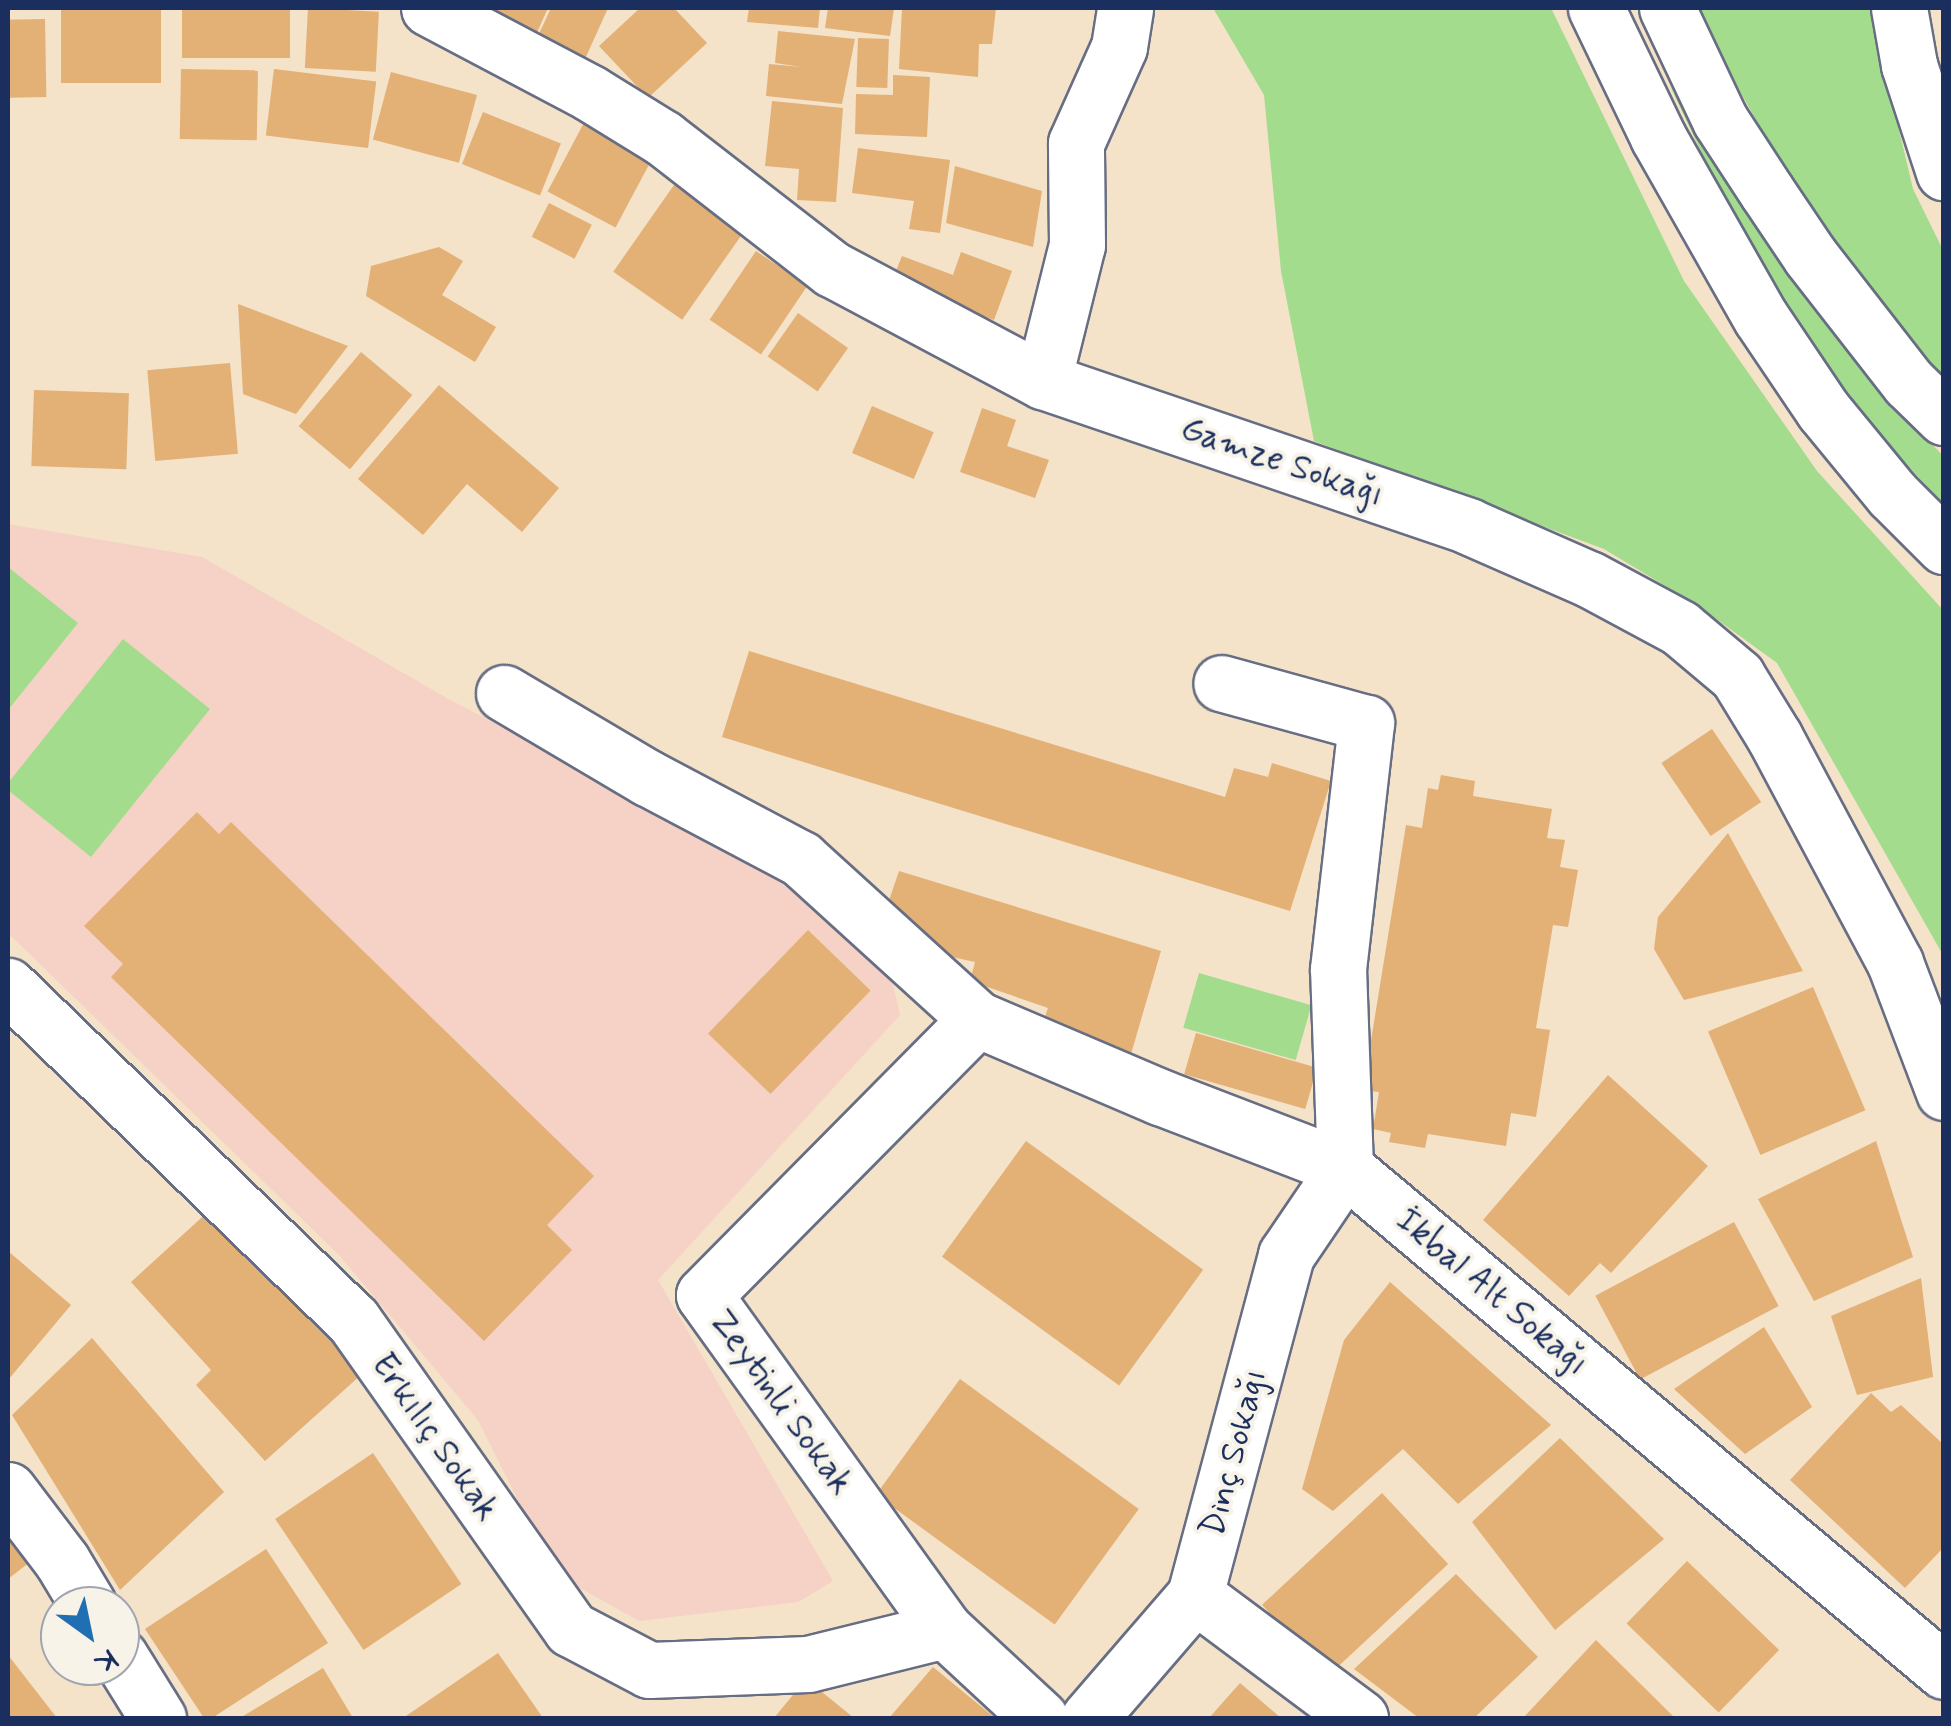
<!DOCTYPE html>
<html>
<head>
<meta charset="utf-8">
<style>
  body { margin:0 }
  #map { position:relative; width:1951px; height:1726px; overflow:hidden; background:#f4e2c9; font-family:Mynerve,sans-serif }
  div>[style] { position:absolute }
  .built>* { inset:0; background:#f6d1c5 }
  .green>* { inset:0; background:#a4dc8d; transform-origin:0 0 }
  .building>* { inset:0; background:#e3b076; transform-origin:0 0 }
  .roads { filter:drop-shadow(2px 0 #676e83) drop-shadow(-2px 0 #676e83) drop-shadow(0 2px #676e83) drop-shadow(0 -2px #676e83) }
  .minor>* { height:55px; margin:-27.5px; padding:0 27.5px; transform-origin:27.5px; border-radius:27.5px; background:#fff }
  span { translate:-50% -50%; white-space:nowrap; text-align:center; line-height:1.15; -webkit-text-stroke:8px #f7f3e8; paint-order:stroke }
  .street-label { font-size:35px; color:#1b2f5e }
  .frame { position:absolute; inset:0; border:10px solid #1b2f5e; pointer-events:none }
  .north { position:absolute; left:40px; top:1586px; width:100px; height:100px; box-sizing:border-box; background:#f7f3e8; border:2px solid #9fa5b1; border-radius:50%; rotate:147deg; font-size:28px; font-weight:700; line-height:40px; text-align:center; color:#1b2f5e }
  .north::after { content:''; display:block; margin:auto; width:35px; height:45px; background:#1f6fb2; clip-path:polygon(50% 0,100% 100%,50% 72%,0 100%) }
</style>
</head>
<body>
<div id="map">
  <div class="built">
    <i style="clip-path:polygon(8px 524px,202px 557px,445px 697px,746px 858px,885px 952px,900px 1015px,658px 1280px,833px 1581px,798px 1602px,639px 1621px,555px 1574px,478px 1420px,340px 1256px,8px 933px)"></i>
  </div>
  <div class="green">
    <i style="clip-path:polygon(1213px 8px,1551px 8px,1684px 281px,1817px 471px,1943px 610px,1943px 955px,1777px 663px,1697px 605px,1604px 549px,1314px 441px,1281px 271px,1264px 95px)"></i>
    <i style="clip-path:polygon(1693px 8px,1870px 8px,1913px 189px,1943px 250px,1943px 381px,1863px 286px,1797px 193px)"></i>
    <i style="clip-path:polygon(1670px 86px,1725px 179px,1845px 349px,1943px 456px,1943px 503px,1874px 430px,1822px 364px,1732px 217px)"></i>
    <i style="clip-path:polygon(8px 567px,78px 623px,8px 710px)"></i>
    <i style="clip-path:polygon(123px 639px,210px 709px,91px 857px,8px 790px,8px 783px)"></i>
    <i style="left:1199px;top:973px;width:117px;height:57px;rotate:16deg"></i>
  </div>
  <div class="building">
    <i style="left:61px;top:8px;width:100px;height:75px"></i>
    <i style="left:182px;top:8px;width:108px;height:50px"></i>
    <i style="left:308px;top:8px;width:71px;height:60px;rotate:3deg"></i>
    <i style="clip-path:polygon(491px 8px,548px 8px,535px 37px,487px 16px)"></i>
    <i style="clip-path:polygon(551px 8px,608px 8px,585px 59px,537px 38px)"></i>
    <i style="clip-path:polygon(640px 8px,674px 8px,707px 43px,648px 98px,599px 46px)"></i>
    <i style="clip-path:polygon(749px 8px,820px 8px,818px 28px,747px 22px)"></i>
    <i style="clip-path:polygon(828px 8px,894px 8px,890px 36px,825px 28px)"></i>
    <i style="clip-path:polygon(902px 8px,996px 8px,992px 44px,979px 44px,978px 77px,899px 69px)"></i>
    <i style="left:45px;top:19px;width:78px;height:37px;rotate:89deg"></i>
    <i style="clip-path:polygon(778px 31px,855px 39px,842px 104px,766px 96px,769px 64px,802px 67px,775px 63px)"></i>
    <i style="left:858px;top:38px;width:31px;height:49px;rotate:2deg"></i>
    <i style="left:181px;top:69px;width:77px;height:70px;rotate:1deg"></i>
    <i style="left:274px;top:69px;width:103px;height:67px;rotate:7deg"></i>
    <i style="left:391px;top:72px;width:89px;height:70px;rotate:15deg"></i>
    <i style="clip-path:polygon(893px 75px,930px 77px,927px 137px,855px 134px,856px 94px,893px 95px)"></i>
    <i style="clip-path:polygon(772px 101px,843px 108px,836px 202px,797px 200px,799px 169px,765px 166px)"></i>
    <i style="left:483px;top:112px;width:84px;height:56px;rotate:22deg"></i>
    <i style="left:586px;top:119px;width:77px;height:82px;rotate:28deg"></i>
    <i style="clip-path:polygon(858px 148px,950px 160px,940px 233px,909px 229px,914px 201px,852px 193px)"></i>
    <i style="clip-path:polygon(955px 166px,1042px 191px,1033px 247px,946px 223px)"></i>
    <i style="left:681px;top:175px;width:84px;height:118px;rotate:35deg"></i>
    <i style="left:549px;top:203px;width:48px;height:38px;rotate:27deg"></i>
    <i style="clip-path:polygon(439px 247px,463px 261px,442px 295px,496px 327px,475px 362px,366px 296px,371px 266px)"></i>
    <i style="left:756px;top:251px;width:62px;height:83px;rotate:34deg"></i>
    <i style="clip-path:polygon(961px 252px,1012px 271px,994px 320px,891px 283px,902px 256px,953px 275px)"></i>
    <i style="clip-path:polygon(238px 304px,348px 346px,296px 414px,243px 394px)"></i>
    <i style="left:798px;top:313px;width:61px;height:53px;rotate:35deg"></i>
    <i style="left:361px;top:352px;width:67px;height:97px;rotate:40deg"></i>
    <i style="left:230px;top:363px;width:91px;height:83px;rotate:85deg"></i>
    <i style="clip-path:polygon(439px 385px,559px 488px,522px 532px,467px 484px,423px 535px,358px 479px)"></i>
    <i style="left:34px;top:390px;width:95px;height:76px;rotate:2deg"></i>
    <i style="left:872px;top:406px;width:67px;height:51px;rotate:23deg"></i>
    <i style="clip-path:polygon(982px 408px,1016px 420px,1007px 446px,1049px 460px,1035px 498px,960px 472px)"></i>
    <i style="clip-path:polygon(749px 651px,1225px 797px,1234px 768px,1268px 777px,1272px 763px,1331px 781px,1290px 911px,722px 737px)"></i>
    <i style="left:1712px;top:729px;width:88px;height:61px;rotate:56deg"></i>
    <i style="clip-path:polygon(1441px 775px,1475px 781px,1473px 796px,1552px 809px,1547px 838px,1565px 840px,1560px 867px,1578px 870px,1568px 927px,1553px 925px,1536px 1028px,1550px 1030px,1536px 1117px,1511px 1113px,1506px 1146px,1428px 1134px,1425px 1148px,1389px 1142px,1391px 1133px,1373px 1129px,1379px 1092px,1363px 1090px,1406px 825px,1422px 828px,1428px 788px,1438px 790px)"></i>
    <i style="clip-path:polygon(197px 812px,219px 834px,231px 822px,594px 1176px,547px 1225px,572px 1250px,484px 1341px,111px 977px,123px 964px,84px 926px)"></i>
    <i style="clip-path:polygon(1728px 833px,1803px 971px,1684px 1000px,1654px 949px,1658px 917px)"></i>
    <i style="clip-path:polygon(899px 871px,1161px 951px,1131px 1054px,1041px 1028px,1048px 1008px,970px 981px,975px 962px,907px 947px,882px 921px)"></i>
    <i style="left:808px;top:930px;width:87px;height:144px;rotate:44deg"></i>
    <i style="left:1813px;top:987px;width:134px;height:114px;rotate:67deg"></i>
    <i style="left:1196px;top:1033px;width:126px;height:43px;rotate:16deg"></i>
    <i style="clip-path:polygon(1608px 1075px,1708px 1166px,1611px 1273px,1600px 1263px,1569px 1296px,1483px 1220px)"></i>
    <i style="left:1026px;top:1141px;width:219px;height:143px;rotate:36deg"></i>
    <i style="clip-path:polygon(1876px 1141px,1913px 1257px,1814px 1301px,1758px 1199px)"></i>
    <i style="clip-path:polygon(211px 1209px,362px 1374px,265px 1461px,196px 1385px,211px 1370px,131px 1282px)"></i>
    <i style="left:1734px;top:1222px;width:95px;height:157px;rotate:62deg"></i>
    <i style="clip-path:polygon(8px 1251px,71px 1305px,8px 1380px)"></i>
    <i style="clip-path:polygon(1921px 1278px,1933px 1377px,1857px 1395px,1831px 1316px)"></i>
    <i style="clip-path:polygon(1390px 1282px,1551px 1425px,1458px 1504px,1403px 1449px,1333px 1511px,1302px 1489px,1344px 1340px)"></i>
    <i style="clip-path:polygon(1764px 1327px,1812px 1407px,1745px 1454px,1674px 1389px)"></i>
    <i style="clip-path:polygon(92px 1338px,224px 1492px,120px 1590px,12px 1415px)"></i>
    <i style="left:960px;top:1379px;width:221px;height:143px;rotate:36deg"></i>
    <i style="clip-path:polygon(1871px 1393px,1891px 1412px,1901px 1405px,1944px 1445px,1944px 1547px,1905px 1588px,1790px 1480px)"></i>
    <i style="clip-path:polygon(1560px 1438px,1664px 1539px,1555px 1630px,1472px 1522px)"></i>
    <i style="left:373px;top:1453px;width:158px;height:118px;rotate:56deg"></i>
    <i style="left:1382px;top:1493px;width:97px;height:164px;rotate:47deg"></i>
    <i style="clip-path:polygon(8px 1531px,30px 1562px,8px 1579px)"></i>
    <i style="clip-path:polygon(266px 1549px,328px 1643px,212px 1718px,204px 1718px,145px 1629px)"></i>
    <i style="left:1687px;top:1561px;width:128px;height:87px;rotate:44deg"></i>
    <i style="clip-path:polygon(1456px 1574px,1538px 1657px,1474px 1718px,1419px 1718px,1354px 1669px)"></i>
    <i style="clip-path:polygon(1596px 1640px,1675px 1718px,1523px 1718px)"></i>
    <i style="clip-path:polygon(498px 1653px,543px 1718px,403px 1718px)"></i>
    <i style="clip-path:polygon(8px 1655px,57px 1718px,8px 1718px)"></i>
    <i style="clip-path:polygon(933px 1667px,995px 1718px,889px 1718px)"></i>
    <i style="clip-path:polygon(323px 1668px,353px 1718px,240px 1718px)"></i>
    <i style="clip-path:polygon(806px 1679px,854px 1718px,774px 1718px)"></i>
    <i style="clip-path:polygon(1240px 1683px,1281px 1718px,1209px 1718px)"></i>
  </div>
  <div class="roads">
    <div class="minor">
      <i style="left:429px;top:8px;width:182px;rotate:27.8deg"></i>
      <i style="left:590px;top:93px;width:86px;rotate:31.7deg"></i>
      <i style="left:663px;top:138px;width:214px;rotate:37.8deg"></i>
      <i style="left:832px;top:269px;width:239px;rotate:28deg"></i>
      <i style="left:1043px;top:381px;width:449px;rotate:18.8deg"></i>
      <i style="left:1468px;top:526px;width:132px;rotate:23.7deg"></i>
      <i style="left:1589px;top:579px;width:103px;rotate:28.3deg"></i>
      <i style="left:1680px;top:628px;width:75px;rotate:40.1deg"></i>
      <i style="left:1737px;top:676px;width:73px;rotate:58.5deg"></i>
      <i style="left:1775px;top:738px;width:255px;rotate:61.9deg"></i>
      <i style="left:1895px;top:963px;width:138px;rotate:69.2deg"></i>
      <i style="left:1596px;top:8px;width:143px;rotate:64.3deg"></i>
      <i style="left:1658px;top:137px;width:208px;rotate:60.4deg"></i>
      <i style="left:1761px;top:318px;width:111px;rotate:56deg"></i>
      <i style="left:1823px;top:410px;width:109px;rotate:50.6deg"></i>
      <i style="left:1892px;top:494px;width:74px;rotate:45deg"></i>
      <i style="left:1667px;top:8px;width:124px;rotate:64.7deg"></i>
      <i style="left:1720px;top:120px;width:86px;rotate:56.9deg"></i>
      <i style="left:1767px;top:192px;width:77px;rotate:56.1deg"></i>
      <i style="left:1810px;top:256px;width:161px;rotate:52.1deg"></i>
      <i style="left:1909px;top:383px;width:49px;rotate:44.2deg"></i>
      <i style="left:1899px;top:8px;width:58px;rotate:80deg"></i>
      <i style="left:1909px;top:65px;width:113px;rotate:71.9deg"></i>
      <i style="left:1043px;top:381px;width:140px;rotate:-76deg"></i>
      <i style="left:1077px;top:245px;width:102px;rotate:-90.6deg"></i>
      <i style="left:1076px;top:143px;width:105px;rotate:-65.9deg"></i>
      <i style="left:1119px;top:47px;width:39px;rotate:-81deg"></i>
      <i style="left:504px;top:693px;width:167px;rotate:30.6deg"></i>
      <i style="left:648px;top:778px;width:173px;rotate:27.9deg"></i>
      <i style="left:801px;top:859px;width:238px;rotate:42.3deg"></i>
      <i style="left:977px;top:1019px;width:199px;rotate:23.1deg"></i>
      <i style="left:1160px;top:1097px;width:198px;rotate:21deg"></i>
      <i style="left:1345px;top:1168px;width:782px;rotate:40.02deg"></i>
      <i style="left:8px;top:986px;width:480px;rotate:44.1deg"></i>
      <i style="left:353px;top:1320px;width:378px;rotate:54.8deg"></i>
      <i style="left:571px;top:1629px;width:88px;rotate:27.7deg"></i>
      <i style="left:649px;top:1670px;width:159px;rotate:-2.2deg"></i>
      <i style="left:808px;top:1664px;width:141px;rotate:-13.9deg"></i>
      <i style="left:977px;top:1019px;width:388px;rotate:134.7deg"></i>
      <i style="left:704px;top:1295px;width:413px;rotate:54.3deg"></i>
      <i style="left:945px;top:1630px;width:129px;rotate:42.8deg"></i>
      <i style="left:8px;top:1490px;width:89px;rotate:52.7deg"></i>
      <i style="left:62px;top:1561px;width:52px;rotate:59deg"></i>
      <i style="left:1195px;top:1595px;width:206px;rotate:36.7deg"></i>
      <i style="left:120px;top:1657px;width:72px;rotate:58.1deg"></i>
      <i style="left:1089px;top:1718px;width:162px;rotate:-49.2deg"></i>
      <i style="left:1195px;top:1595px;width:352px;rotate:-75deg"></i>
      <i style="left:1286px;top:1255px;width:105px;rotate:-55.9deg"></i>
      <i style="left:1345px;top:1168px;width:199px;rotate:-92deg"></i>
      <i style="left:1338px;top:969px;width:248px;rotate:-83.5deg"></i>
      <i style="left:1366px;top:723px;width:150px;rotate:-164.6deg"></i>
    </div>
  </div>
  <div class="street-label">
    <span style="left:1282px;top:462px;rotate:19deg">Gamze Sokağı</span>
    <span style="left:1492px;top:1292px;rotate:40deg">İkbal Alt Sokağı</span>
    <span style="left:781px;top:1402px;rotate:54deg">Zeytinli Sokak</span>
    <span style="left:435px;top:1437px;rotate:55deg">Erkılıç Sokak</span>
    <span style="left:1234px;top:1453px;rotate:-75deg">Dinç Sokağı</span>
  </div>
  <div class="frame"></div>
  <div class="north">K</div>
</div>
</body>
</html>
